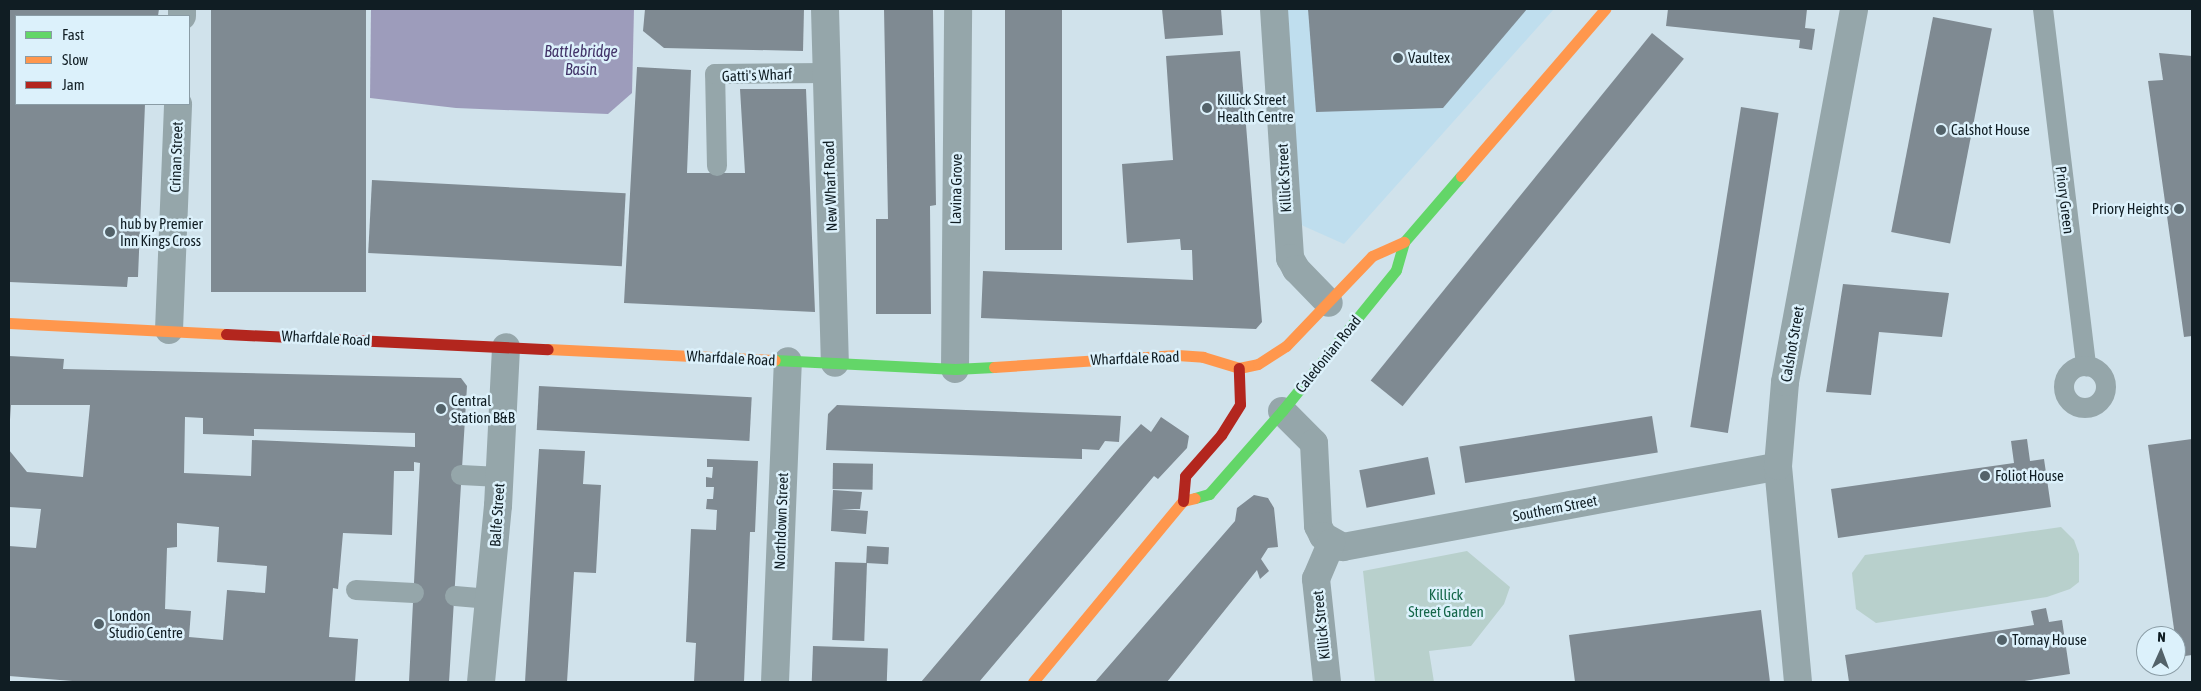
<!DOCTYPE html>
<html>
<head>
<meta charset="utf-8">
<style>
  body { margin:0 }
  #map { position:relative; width:2201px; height:691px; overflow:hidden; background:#d0e2eb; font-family:"Asap Condensed",sans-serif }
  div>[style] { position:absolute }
  .built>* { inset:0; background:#bfdeee }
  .green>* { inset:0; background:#b8d0cc }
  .water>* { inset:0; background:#9d9cbb }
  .building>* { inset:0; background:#7f8a92; transform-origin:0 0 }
  .lane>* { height:20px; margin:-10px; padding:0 10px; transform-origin:10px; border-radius:10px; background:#95a6aa }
  .lane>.ring { margin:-10px; padding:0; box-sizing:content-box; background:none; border:20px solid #95a6aa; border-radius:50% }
  .street>* { height:28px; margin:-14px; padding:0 14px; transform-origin:14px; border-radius:14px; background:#95a6aa }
  .fast>* { height:11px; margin:-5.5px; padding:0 5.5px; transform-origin:5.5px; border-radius:5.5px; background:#63d668 }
  .slow>* { height:11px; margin:-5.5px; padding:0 5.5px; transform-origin:5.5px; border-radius:5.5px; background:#ff974d }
  .jam>* { height:11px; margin:-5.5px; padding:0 5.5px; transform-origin:5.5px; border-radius:5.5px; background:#b3261e }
  .dots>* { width:14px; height:14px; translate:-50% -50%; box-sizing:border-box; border:2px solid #dcf1fb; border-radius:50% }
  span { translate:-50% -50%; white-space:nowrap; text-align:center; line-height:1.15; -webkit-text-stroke:5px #dcf1fb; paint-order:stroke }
  .poi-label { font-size:15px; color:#101d23 }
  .left { translate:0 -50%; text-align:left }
  .right { translate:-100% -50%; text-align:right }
  .street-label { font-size:15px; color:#101d23 }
  .park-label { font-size:15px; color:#15674a }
  .water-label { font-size:16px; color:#423368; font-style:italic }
  .frame { position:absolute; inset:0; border:10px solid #101d23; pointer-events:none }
  .legend { position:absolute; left:15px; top:15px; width:175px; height:90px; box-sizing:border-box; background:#dcf1fb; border:1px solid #8a9ca5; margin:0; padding:6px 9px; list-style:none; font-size:15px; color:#101d23 }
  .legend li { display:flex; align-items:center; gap:10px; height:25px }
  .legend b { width:25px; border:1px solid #8a9ca5 }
  .north { position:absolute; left:2136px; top:626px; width:50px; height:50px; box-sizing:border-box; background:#dcf1fb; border:1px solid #8a9ca5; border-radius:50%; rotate:2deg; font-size:14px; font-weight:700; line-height:20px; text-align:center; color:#101d23 }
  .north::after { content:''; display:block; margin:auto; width:18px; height:22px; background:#536269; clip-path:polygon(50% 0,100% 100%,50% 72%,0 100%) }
</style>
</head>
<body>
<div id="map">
  <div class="built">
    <i style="clip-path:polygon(1285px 9px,1554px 9px,1344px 244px,1299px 224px)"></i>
  </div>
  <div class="green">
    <i style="clip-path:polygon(2061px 527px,2074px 540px,2079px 554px,2079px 582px,2070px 589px,2047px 597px,1876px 623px,1856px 609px,1852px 573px,1865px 555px)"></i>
    <i style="clip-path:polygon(1467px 551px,1510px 587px,1504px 604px,1471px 646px,1429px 651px,1434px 682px,1375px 682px,1363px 571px)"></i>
  </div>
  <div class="water">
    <i style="clip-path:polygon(371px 9px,634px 9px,632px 93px,608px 114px,456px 108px,370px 98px)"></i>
  </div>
  <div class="building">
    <i style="clip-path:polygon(9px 9px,159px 9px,158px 16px,16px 16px,16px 104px,145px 104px,138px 277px,128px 277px,127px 287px,9px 282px)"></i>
    <i style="left:211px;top:9px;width:155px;height:283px"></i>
    <i style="clip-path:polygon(645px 9px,804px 9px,803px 51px,664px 48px,643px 31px)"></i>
    <i style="clip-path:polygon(884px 9px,933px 9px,936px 205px,930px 206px,931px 314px,876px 314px,876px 219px,888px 219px)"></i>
    <i style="left:1005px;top:9px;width:57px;height:241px"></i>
    <i style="clip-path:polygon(1162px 9px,1221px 9px,1223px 35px,1165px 39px)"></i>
    <i style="clip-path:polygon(1308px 9px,1527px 9px,1443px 108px,1316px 112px)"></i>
    <i style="clip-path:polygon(1668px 9px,1807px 9px,1805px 28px,1815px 29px,1812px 50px,1799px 48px,1800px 40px,1666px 26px)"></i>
    <i style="left:1933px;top:17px;width:60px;height:219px;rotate:11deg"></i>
    <i style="left:1652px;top:33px;width:41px;height:447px;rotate:39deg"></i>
    <i style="clip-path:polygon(1240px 51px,1262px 322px,1256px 329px,981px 318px,983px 271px,1193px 280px,1192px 250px,1181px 250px,1180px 239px,1127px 243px,1122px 164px,1173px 160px,1166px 56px)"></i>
    <i style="clip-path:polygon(2159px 53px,2192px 56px,2192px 336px,2184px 337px,2148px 81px,2163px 80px)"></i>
    <i style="clip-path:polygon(637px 67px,691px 70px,687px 173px,745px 173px,740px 89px,806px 89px,815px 312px,624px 303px)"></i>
    <i style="left:1741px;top:107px;width:38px;height:324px;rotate:9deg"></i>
    <i style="left:372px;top:180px;width:254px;height:73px;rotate:3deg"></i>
    <i style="clip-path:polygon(1843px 284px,1949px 293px,1942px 337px,1879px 332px,1871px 395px,1826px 392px)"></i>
    <i style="clip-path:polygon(evenodd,9px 356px,64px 359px,63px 369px,461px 378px,467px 386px,449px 682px,409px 682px,420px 463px,414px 462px,414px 471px,394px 471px,392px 535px,343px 533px,338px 589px,333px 588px,329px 637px,358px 639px,355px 682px,85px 682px,9px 676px,9px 546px,36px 548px,41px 509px,9px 507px,9px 450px,27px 472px,83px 477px,90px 405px,11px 405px,9px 434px,9px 356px,185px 417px,203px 418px,203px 434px,254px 436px,254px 429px,415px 433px,415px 447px,252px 440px,251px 476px,184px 473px,185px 417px,9px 356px,177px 523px,219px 527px,217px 562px,267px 566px,265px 593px,227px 590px,223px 640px,189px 637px,191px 611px,165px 609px,167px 548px,177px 547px,177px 523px)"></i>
    <i style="left:539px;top:386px;width:213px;height:44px;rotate:3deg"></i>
    <i style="clip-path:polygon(837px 405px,1121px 416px,1119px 442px,1105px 441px,1099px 450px,1082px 449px,1082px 459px,826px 450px,828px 414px)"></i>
    <i style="left:1652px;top:416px;width:37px;height:195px;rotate:81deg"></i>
    <i style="clip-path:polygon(1161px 417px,1189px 436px,1187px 448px,1158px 479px,1154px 476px,979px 682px,921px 682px,1120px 447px,1141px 424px,1151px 432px)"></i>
    <i style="clip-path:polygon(2027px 439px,2030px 461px,2044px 459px,2051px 507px,1838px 538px,1831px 489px,2014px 463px,2011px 441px)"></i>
    <i style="clip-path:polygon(2192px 439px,2192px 655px,2178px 657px,2148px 445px)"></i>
    <i style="clip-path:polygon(539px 449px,585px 451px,583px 484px,601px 485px,596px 573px,574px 572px,567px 682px,525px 682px)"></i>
    <i style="left:1428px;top:457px;width:38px;height:70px;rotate:79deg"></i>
    <i style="clip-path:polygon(707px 459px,758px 461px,755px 532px,750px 532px,744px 682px,694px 682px,696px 643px,686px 642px,691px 529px,716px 530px,717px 510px,706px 509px,707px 499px,713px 499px,714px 487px,706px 487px,706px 477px,712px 478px,713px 467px,707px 467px)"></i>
    <i style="left:833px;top:463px;width:40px;height:26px;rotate:1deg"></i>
    <i style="clip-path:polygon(833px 490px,862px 492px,860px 509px,841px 509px,868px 511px,866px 534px,831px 531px)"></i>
    <i style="clip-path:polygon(1254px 495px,1268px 498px,1274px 508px,1278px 547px,1268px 548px,1261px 559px,1269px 571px,1260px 579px,1257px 570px,1167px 682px,1095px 682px,1235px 521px,1237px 508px)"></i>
    <i style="left:867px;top:546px;width:22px;height:17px;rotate:3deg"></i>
    <i style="left:835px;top:562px;width:32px;height:78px;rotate:2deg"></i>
    <i style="clip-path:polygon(2046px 608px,2049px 622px,2062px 620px,2070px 674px,2018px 682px,1849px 682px,1845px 655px,2034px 625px,2031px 611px)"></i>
    <i style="clip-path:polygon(1761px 610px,1770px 682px,1575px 682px,1569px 635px)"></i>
    <i style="left:813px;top:646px;width:75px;height:36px;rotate:2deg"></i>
  </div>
  <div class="lane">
    <i style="left:2043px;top:9px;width:360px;rotate:83.1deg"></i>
    <i style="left:717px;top:166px;width:92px;rotate:-91.2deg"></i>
    <i style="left:715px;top:74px;width:112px;rotate:-0.5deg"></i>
    <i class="ring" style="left:2064px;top:366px;width:22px;height:22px"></i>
    <i style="left:461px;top:475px;width:39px;rotate:3deg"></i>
    <i style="left:356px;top:590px;width:58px;rotate:3deg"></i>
    <i style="left:455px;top:596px;width:35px;rotate:5deg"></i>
  </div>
  <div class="street">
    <i style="left:825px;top:9px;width:354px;rotate:88.4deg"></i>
    <i style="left:1274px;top:9px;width:250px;rotate:86.3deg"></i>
    <i style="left:1290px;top:258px;width:13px;rotate:61deg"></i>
    <i style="left:1296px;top:269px;width:47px;rotate:45.9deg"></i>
    <i style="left:182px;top:16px;width:7px;rotate:-90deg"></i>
    <i style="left:169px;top:330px;width:226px;rotate:-87.7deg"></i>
    <i style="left:955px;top:369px;width:360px;rotate:-89.5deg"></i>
    <i style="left:1282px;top:411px;width:45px;rotate:45deg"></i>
    <i style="left:1314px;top:443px;width:83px;rotate:87.2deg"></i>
    <i style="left:1318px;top:526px;width:11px;rotate:63deg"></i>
    <i style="left:1323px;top:536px;width:23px;rotate:29deg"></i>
    <i style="left:1343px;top:547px;width:442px;rotate:-10.5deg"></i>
    <i style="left:481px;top:682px;width:177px;rotate:-84.5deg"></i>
    <i style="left:498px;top:506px;width:159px;rotate:-87.1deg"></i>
    <i style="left:775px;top:682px;width:321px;rotate:-87.7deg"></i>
    <i style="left:1327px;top:682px;width:104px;rotate:-96.1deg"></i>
    <i style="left:1316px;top:579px;width:39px;rotate:-67deg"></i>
    <i style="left:1798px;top:682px;width:217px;rotate:-95.3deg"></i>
    <i style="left:1778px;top:466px;width:84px;rotate:-85.2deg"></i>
    <i style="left:1785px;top:382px;width:379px;rotate:-79.5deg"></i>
  </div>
  <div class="fast">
    <i style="left:775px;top:360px;width:180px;rotate:2.9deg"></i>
    <i style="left:955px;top:369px;width:39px;rotate:-3deg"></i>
    <i style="left:1195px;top:498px;width:15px;rotate:-16deg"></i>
    <i style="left:1209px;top:494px;width:111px;rotate:-48.7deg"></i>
    <i style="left:1282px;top:411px;width:181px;rotate:-51deg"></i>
    <i style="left:1396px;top:270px;width:29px;rotate:-74deg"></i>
    <i style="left:1404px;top:242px;width:87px;rotate:-49.2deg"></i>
  </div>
  <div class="slow">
    <i style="left:1461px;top:176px;width:221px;rotate:-49.2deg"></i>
    <i style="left:9px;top:323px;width:217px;rotate:2.9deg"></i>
    <i style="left:548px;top:349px;width:227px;rotate:2.8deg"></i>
    <i style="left:994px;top:367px;width:183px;rotate:-3.8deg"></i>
    <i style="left:1177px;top:355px;width:26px;rotate:4deg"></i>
    <i style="left:1203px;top:357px;width:38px;rotate:17deg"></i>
    <i style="left:1239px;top:368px;width:19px;rotate:-12deg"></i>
    <i style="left:1258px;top:364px;width:33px;rotate:-33deg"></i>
    <i style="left:1286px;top:346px;width:124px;rotate:-46.3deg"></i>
    <i style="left:1372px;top:256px;width:35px;rotate:-24deg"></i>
    <i style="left:1033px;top:682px;width:235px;rotate:-50.4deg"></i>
    <i style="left:1183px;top:501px;width:12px;rotate:-14deg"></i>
  </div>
  <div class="jam">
    <i style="left:226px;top:334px;width:322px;rotate:2.7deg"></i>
    <i style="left:1183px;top:501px;width:25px;rotate:-85deg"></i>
    <i style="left:1185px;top:476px;width:55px;rotate:-48.7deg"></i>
    <i style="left:1221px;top:435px;width:36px;rotate:-58deg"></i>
    <i style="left:1240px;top:404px;width:36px;rotate:-92deg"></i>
  </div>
  <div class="dots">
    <i style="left:1398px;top:58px;background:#536269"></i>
    <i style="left:1207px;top:108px;background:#536269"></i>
    <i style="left:1941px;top:130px;background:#536269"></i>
    <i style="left:2179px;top:209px;background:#536269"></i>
    <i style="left:110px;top:232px;background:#536269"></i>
    <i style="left:441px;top:409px;background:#536269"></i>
    <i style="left:1985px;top:476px;background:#536269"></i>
    <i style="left:99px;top:624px;background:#536269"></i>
    <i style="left:2002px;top:640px;background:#536269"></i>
  </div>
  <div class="poi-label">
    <span class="left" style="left:1408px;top:58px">Vaultex</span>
    <span class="left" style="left:1217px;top:108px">Killick Street<br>Health Centre</span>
    <span class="left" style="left:1951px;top:130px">Calshot House</span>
    <span class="right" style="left:2169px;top:209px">Priory Heights</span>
    <span class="left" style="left:120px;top:232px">hub by Premier<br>Inn Kings Cross</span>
    <span class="left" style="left:451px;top:409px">Central<br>Station B&amp;B</span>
    <span class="left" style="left:1995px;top:476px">Foliot House</span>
    <span class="left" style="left:109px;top:624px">London<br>Studio Centre</span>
    <span class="left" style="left:2012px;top:640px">Tornay House</span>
  </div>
  <div class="street-label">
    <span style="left:757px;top:75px;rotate:-2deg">Gatti's Wharf</span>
    <span style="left:176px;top:157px;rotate:-88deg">Crinan Street</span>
    <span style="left:1284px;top:178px;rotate:-93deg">Killick Street</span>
    <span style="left:830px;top:186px;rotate:-92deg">New Wharf Road</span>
    <span style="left:956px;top:189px;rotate:-89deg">Lavina Grove</span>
    <span style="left:2065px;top:200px;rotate:83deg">Priory Green</span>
    <span style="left:326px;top:338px;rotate:3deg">Wharfdale Road</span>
    <span style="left:1792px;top:344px;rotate:-80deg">Calshot Street</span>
    <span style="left:1328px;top:354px;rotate:-51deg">Caledonian Road</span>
    <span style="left:731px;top:358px;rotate:3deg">Wharfdale Road</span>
    <span style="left:1135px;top:358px;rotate:-2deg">Wharfdale Road</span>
    <span style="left:1555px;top:508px;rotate:-11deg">Southern Street</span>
    <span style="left:497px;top:515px;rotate:-86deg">Balfe Street</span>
    <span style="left:781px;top:521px;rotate:-88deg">Northdown Street</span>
    <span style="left:1321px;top:625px;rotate:-96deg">Killick Street</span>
  </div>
  <div class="park-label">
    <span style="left:1446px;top:603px">Killick<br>Street Garden</span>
  </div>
  <div class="water-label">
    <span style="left:581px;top:60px">Battlebridge<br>Basin</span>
  </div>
  <div class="frame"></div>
  <ul class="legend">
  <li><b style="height:6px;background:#63d668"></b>Fast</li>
  <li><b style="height:6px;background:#ff974d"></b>Slow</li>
  <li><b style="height:6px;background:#b3261e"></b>Jam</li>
  </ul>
  <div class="north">N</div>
</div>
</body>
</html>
